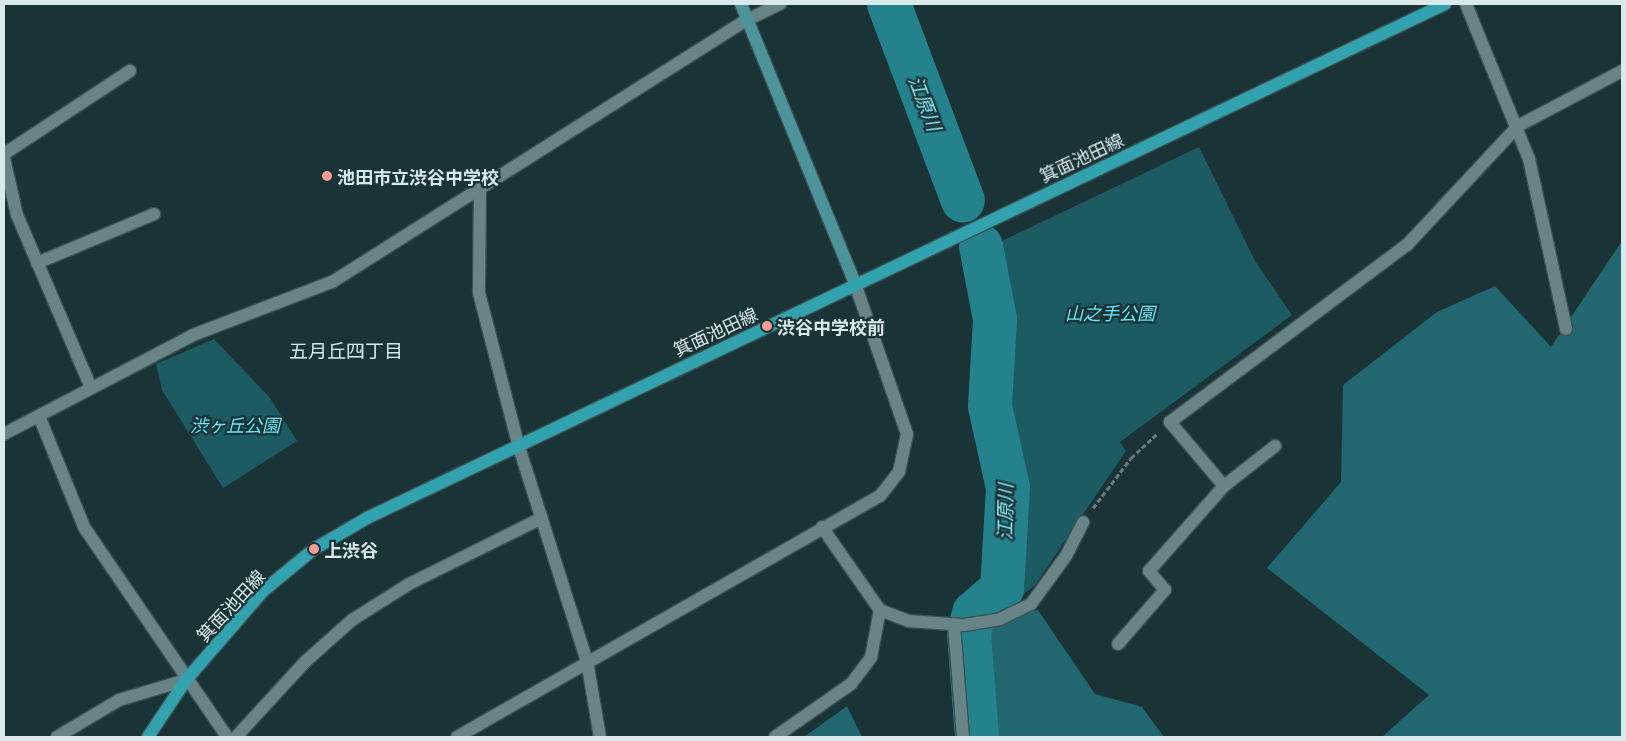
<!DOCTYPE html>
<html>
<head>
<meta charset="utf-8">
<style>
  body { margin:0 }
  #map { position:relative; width:1626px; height:741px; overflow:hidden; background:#1a3337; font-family:Georgia,"Noto Sans JP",serif }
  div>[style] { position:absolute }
  .green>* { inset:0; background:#1d5b63 }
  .forest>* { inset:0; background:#22676f }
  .river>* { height:44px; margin:-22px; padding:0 22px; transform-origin:22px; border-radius:22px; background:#23828c }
  .path>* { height:3px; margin-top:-1.5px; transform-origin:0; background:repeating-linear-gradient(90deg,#677c7f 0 5px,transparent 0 7.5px) }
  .roads { filter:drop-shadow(1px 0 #3a5153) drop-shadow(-1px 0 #3a5153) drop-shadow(0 1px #3a5153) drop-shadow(0 -1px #3a5153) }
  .lane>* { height:12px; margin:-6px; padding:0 6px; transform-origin:6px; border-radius:6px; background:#688487 }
  .street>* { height:12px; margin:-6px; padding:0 6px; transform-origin:6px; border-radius:6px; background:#688487 }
  .secondary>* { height:12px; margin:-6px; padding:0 6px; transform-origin:6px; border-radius:6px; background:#4d949a }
  .primary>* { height:12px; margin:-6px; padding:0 6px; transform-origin:6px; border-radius:6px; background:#32a3ae }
  .dots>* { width:14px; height:14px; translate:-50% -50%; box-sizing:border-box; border:2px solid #1a3337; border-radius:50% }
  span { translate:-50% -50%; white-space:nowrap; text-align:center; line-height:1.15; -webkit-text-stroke:4.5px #1a3337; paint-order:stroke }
  .street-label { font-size:18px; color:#dae9eb }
  .poi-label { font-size:18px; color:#dae9eb; font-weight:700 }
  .left { translate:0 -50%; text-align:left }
  .park-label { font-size:18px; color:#66e7f7; font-style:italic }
  .water-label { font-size:19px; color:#8feefb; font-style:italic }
  .neighbourhood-label { font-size:19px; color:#cbe9ed }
  .frame { position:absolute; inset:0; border:5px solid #dae9eb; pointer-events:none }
</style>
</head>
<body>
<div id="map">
  <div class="green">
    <i style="clip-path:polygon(1199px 147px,1255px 261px,1292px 315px,1120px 442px,1126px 451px,1035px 585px,1019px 598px,984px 612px,1003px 596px,1008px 579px,1014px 487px,992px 403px,998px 313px,985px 249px)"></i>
    <i style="clip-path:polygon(214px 339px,270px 398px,297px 441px,223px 488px,162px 390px,156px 364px)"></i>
  </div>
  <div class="forest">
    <i style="clip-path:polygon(1622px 241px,1622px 737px,1382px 737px,1429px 695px,1267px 568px,1341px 482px,1343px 385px,1437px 312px,1495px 286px,1551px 347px)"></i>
    <i style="clip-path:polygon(1038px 610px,1095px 694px,1142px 707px,1164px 737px,985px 737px,968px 618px)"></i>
    <i style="clip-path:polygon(847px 706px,862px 737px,804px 737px)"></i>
  </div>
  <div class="river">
    <i style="left:889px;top:4px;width:210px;rotate:69.4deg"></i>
    <i style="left:977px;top:737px;width:105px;rotate:-94.4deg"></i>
    <i style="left:969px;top:632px;width:20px;rotate:-75deg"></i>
    <i style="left:974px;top:613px;width:37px;rotate:-41deg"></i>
    <i style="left:1002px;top:589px;width:101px;rotate:-86.6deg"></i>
    <i style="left:1008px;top:488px;width:84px;rotate:-102.4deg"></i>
    <i style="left:990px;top:406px;width:87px;rotate:-86.7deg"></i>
    <i style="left:995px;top:319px;width:74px;rotate:-100.9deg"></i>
  </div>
  <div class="path">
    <i style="left:1093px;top:508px;width:63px;rotate:-52.8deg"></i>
    <i style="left:1131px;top:458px;width:35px;rotate:-43deg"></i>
  </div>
  <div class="roads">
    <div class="lane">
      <i style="left:954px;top:625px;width:112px;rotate:85.4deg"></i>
    </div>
    <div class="street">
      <i style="left:1466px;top:4px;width:167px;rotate:67.9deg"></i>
      <i style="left:1529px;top:159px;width:174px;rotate:77.7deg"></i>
      <i style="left:4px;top:154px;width:151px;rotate:-33.4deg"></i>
      <i style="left:4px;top:158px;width:58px;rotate:77.2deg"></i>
      <i style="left:17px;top:215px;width:185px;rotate:66.8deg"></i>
      <i style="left:480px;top:190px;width:103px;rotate:90.6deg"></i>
      <i style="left:479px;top:293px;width:156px;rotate:75.5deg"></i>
      <i style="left:518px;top:444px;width:228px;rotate:72.4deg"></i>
      <i style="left:587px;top:661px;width:77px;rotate:80.3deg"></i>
      <i style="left:37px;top:263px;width:127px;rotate:-22.7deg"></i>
      <i style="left:39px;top:416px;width:120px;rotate:67.9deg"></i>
      <i style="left:84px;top:527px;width:254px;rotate:55.7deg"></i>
      <i style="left:4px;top:434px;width:213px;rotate:-27.6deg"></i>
      <i style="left:193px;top:335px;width:149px;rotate:-20.9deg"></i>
      <i style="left:332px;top:282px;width:491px;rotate:-32.3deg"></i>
      <i style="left:747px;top:20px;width:37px;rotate:-26deg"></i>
      <i style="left:1224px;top:486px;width:65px;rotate:-38.1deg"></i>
      <i style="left:822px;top:527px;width:101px;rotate:55.1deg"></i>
      <i style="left:880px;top:610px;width:31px;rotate:21deg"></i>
      <i style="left:909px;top:621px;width:55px;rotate:4.2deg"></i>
      <i style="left:964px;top:625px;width:36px;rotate:-9deg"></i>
      <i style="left:1000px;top:619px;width:34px;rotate:-26deg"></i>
      <i style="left:1031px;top:604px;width:59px;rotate:-53.9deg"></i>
      <i style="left:1066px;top:556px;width:38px;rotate:-63deg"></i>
      <i style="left:1118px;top:644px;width:72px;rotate:-49deg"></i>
      <i style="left:1165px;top:590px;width:25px;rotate:-130deg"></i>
      <i style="left:1149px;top:571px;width:113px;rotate:-48.6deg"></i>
      <i style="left:1224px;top:486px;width:84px;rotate:-130.2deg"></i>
      <i style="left:1170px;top:422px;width:296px;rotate:-36.8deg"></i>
      <i style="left:1407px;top:245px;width:163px;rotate:-47deg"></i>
      <i style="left:1518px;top:126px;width:118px;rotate:-27.9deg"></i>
      <i style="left:57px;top:737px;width:72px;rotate:-30.8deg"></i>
      <i style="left:119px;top:700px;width:70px;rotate:-16.6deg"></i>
      <i style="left:236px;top:737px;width:103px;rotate:-47.4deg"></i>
      <i style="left:306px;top:661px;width:62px;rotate:-41.7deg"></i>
      <i style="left:352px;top:620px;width:67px;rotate:-32.3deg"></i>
      <i style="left:409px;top:584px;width:148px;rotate:-26.4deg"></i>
      <i style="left:457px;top:737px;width:487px;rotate:-29.7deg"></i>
      <i style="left:880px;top:496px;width:31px;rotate:-52deg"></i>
      <i style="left:899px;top:472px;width:39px;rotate:-78deg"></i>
      <i style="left:907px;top:434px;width:159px;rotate:-109.1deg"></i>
      <i style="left:775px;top:737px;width:93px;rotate:-34.9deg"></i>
      <i style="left:851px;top:684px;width:34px;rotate:-53deg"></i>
      <i style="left:871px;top:657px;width:48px;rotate:-79.2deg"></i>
    </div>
    <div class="secondary">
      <i style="left:741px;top:4px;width:302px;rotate:67.8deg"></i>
    </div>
    <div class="primary">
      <i style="left:148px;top:737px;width:69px;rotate:-56.3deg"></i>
      <i style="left:186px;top:680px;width:118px;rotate:-49.1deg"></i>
      <i style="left:263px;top:591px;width:66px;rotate:-39.5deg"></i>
      <i style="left:314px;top:549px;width:61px;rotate:-30.3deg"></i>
      <i style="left:367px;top:518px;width:1194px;rotate:-25.49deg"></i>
    </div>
  </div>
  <div class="dots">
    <i style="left:327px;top:176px;background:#f59c93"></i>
    <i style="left:767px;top:326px;background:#f59c93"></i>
    <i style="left:314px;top:549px;background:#f59c93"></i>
  </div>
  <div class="street-label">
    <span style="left:1081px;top:157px;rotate:-25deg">箕面池田線</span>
    <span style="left:715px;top:331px;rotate:-25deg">箕面池田線</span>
    <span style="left:230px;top:605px;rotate:-47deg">箕面池田線</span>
  </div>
  <div class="poi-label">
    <span class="left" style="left:337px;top:176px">池田市立渋谷中学校</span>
    <span class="left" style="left:777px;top:326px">渋谷中学校前</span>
    <span class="left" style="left:324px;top:549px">上渋谷</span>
  </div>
  <div class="park-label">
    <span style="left:1110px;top:312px">山之手公園</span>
    <span style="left:235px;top:424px">渋ヶ丘公園</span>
  </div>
  <div class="water-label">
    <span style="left:926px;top:103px;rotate:69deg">江原川</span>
    <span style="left:1004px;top:512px;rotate:-89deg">江原川</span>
  </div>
  <div class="neighbourhood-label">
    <span style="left:346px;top:350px">五月丘四丁目</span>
  </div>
  <div class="frame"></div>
</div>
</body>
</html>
